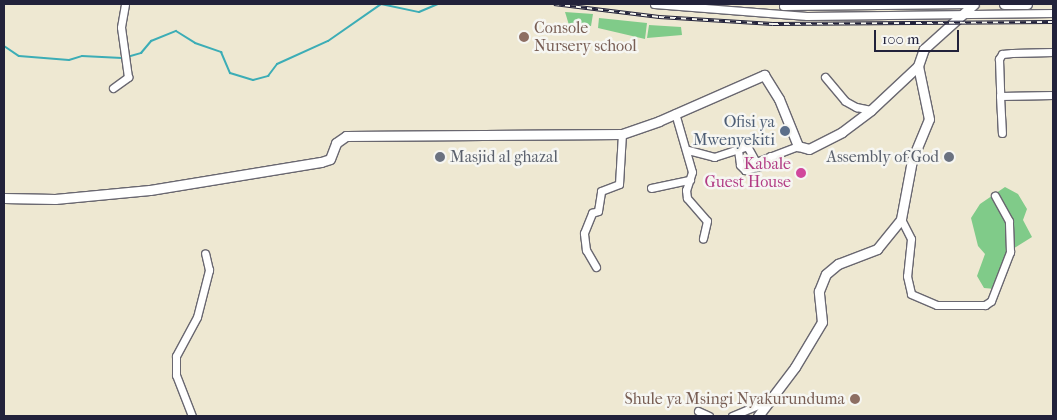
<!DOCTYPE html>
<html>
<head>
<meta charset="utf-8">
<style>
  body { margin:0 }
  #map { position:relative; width:1057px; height:420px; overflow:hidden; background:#eee8d2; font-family:"IM FELL French Canon",serif }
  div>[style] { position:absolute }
  .green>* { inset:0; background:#80cb89 }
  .stream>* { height:2px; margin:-1px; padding:0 1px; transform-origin:1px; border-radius:1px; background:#3cadb6 }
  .roads { filter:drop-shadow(1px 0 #696770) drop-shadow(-1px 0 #696770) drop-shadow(0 1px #696770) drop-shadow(0 -1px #696770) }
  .minor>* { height:7px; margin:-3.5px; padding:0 3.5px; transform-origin:3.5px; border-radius:3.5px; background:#fff }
  .tertiary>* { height:9px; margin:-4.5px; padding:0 4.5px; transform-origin:4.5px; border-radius:4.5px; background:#fff }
  .rail>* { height:4px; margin-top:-2px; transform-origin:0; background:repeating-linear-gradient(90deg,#f6f6f2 0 5.5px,#22223b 0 11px); box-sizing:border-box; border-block:1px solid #22223b }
  .dots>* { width:14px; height:14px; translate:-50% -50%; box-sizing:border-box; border:2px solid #f6f6f2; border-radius:50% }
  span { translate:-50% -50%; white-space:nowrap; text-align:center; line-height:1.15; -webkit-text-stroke:5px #f6f6f2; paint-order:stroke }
  .education-label { font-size:16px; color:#785e54 }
  .left { translate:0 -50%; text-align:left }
  .right { translate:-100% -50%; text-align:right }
  .service-label { font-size:16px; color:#4e5e75 }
  .worship-label { font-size:16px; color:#5b616d }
  .hotel-label { font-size:16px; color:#b23c85 }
  .frame { position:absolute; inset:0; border:5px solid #22223b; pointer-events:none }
  .scale { position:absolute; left:874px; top:30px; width:85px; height:22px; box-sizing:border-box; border:2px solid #22223b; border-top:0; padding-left:6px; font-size:15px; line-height:18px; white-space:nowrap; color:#22223b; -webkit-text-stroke:4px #f6f6f2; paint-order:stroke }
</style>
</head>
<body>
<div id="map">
  <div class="green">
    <i style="clip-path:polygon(565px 12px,593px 14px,591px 26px,569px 25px)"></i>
    <i style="clip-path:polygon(599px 18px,647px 23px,645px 39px,598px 28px)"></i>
    <i style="clip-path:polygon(649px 25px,681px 27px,682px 35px,647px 38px)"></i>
    <i style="clip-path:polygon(1005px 187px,1018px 194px,1027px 209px,1023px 220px,1032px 237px,1011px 250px,1000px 268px,995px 289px,984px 288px,977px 276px,985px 254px,978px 246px,971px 218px,980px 204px)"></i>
  </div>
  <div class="stream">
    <i style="left:4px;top:46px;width:18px;rotate:34deg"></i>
    <i style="left:19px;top:56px;width:50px;rotate:4.6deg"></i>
    <i style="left:69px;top:60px;width:14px;rotate:-17deg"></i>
    <i style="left:82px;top:56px;width:40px;rotate:2.9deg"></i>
    <i style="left:127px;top:57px;width:15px;rotate:-16deg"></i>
    <i style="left:141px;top:53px;width:16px;rotate:-50deg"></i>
    <i style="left:151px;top:41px;width:27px;rotate:-22deg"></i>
    <i style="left:176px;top:31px;width:22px;rotate:32deg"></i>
    <i style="left:195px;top:43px;width:28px;rotate:19deg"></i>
    <i style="left:221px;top:52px;width:23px;rotate:67deg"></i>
    <i style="left:230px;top:73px;width:24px;rotate:17deg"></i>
    <i style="left:253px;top:80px;width:16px;rotate:-15deg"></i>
    <i style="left:268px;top:76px;width:15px;rotate:-53deg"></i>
    <i style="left:277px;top:64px;width:56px;rotate:-24.3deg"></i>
    <i style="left:328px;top:41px;width:65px;rotate:-34.9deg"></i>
    <i style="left:381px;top:4px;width:39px;rotate:12deg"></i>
    <i style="left:419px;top:12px;width:21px;rotate:-23deg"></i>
  </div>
  <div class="roads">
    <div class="minor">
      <i style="left:654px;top:4px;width:153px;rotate:4.5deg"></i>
      <i style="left:807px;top:16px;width:246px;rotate:-0.7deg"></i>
      <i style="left:783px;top:6px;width:191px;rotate:-0.6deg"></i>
      <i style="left:1053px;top:52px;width:41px;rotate:178.6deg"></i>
      <i style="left:1012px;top:53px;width:10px;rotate:174deg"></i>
      <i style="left:1002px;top:54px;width:6px;rotate:121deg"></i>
      <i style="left:999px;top:59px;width:37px;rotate:88deg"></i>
      <i style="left:1000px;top:96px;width:53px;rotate:-1.1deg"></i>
      <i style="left:825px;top:77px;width:31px;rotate:50deg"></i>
      <i style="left:845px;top:101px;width:13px;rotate:29deg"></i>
      <i style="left:856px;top:107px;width:15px;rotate:11deg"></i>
      <i style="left:113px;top:88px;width:19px;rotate:-36deg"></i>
      <i style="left:128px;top:77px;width:50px;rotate:-98deg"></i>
      <i style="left:121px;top:27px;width:23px;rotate:-80deg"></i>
      <i style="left:1000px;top:96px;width:37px;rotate:87deg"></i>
      <i style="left:675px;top:113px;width:61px;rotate:73.9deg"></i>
      <i style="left:692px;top:172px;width:19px;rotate:108deg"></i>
      <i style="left:686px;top:190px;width:8px;rotate:83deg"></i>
      <i style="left:687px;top:198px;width:30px;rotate:49deg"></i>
      <i style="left:707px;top:221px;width:18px;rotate:103deg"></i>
      <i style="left:688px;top:150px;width:27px;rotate:15deg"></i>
      <i style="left:714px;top:157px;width:35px;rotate:-18deg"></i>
      <i style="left:747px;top:146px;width:18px;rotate:61deg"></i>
      <i style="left:756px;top:162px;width:45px;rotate:-20.9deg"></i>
      <i style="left:738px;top:150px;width:15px;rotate:82deg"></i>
      <i style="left:740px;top:165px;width:7px;rotate:45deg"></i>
      <i style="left:745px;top:170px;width:16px;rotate:-15deg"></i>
      <i style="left:760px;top:166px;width:14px;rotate:-45deg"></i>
      <i style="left:651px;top:188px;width:40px;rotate:-12deg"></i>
      <i style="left:901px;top:219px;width:22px;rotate:63deg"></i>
      <i style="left:911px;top:239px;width:37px;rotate:96deg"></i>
      <i style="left:907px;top:276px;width:18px;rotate:77deg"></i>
      <i style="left:911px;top:294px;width:28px;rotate:23deg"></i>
      <i style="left:937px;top:305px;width:48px"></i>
      <i style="left:985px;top:305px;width:7px;rotate:-34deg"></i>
      <i style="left:991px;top:301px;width:53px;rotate:-68.8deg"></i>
      <i style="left:1010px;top:252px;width:31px;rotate:-92deg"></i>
      <i style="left:1009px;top:221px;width:29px;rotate:-119deg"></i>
      <i style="left:596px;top:267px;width:20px;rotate:-120deg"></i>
      <i style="left:586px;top:250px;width:17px;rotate:-97deg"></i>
      <i style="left:584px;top:233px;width:22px;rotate:-68deg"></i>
      <i style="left:592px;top:213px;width:6px;rotate:-18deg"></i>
      <i style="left:598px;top:211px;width:20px;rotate:-81deg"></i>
      <i style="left:601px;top:191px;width:19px;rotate:-21deg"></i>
      <i style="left:619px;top:184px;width:50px;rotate:-86.6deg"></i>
      <i style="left:698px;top:411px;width:12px;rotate:24deg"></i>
      <i style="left:192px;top:416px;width:44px;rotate:-111.3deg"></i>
      <i style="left:176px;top:375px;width:19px;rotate:-90deg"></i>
      <i style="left:176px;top:356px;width:44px;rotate:-61.7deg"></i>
      <i style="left:197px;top:317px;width:49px;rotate:-75.7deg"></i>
      <i style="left:209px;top:270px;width:17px;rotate:-103deg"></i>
      <i style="left:732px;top:416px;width:41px;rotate:-22.8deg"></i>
    </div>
    <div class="tertiary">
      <i style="left:1004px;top:4px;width:23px"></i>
      <i style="left:4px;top:198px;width:51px;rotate:1.1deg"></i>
      <i style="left:55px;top:199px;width:95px;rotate:-5.4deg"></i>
      <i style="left:150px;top:190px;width:173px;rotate:-9.3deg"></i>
      <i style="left:321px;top:162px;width:9px;rotate:-18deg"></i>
      <i style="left:330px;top:159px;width:17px;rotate:-69deg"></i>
      <i style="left:336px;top:143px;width:12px;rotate:-35deg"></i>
      <i style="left:346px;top:136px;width:276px;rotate:-0.4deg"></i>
      <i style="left:622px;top:134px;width:39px;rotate:-19deg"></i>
      <i style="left:659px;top:121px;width:115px;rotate:-23.7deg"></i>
      <i style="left:764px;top:75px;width:28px;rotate:58deg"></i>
      <i style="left:779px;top:99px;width:51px;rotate:68deg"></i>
      <i style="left:798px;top:146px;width:11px;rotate:15deg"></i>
      <i style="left:809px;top:149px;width:37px;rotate:-27deg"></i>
      <i style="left:842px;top:132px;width:36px;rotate:-37deg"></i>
      <i style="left:871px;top:110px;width:64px;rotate:-43.1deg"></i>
      <i style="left:918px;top:66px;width:18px;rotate:-71deg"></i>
      <i style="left:924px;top:49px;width:67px;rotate:-42deg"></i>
      <i style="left:758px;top:416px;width:61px;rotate:-52.9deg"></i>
      <i style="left:795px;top:367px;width:52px;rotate:-59deg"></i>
      <i style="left:822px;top:322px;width:31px;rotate:-96deg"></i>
      <i style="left:819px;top:291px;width:18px;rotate:-68deg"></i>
      <i style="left:826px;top:274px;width:16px;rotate:-40deg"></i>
      <i style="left:838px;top:264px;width:42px;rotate:-21deg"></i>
      <i style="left:877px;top:249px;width:38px;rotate:-51deg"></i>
      <i style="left:901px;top:219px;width:60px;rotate:-79.4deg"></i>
      <i style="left:912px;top:160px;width:44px;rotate:-67.5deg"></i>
      <i style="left:929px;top:119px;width:54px;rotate:-101.7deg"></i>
    </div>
  </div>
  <div class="rail">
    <i style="left:554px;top:4px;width:106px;rotate:7.1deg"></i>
    <i style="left:659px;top:17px;width:114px;rotate:3.5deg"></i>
    <i style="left:773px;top:24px;width:280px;rotate:-0.4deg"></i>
  </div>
  <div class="dots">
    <i style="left:524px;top:37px;background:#8d6e63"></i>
    <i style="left:785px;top:131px;background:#5c6f8a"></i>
    <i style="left:440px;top:157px;background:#6b7280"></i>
    <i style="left:949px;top:157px;background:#6b7280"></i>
    <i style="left:801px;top:173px;background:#d1479c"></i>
    <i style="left:855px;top:399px;background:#8d6e63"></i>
  </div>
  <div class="education-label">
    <span class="left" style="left:534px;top:37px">Console<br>Nursery school</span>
    <span class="right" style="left:845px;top:399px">Shule ya Msingi Nyakurunduma</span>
  </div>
  <div class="service-label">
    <span class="right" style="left:775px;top:131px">Ofisi ya<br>Mwenyekiti</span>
  </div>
  <div class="worship-label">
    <span class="left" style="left:450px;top:157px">Masjid al ghazal</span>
    <span class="right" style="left:939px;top:157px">Assembly of God</span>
  </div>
  <div class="hotel-label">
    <span class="right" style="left:791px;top:173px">Kabale<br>Guest House</span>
  </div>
  <div class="frame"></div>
  <div class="scale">100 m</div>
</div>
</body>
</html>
